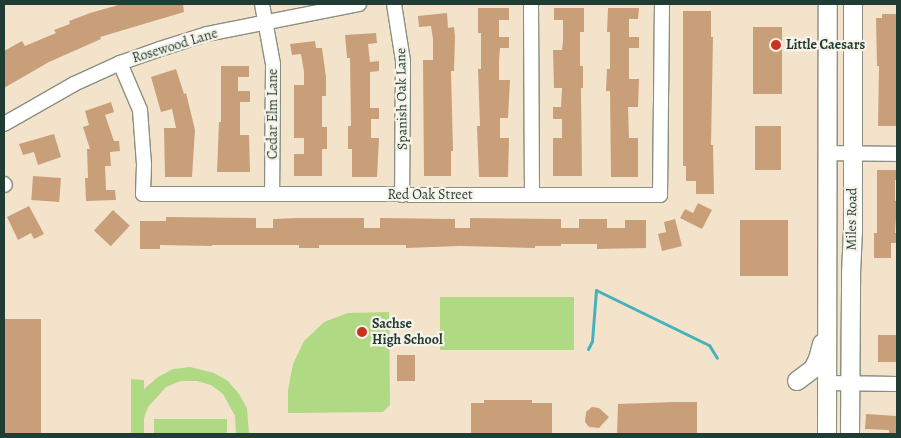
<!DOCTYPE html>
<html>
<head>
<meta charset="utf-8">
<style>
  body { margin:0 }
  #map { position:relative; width:901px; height:438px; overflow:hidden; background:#f4e3cb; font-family:Alegreya,serif }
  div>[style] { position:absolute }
  .green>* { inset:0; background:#b0d984; transform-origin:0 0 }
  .stream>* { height:3px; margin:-1.5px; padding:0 1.5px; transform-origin:1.5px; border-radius:1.5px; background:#43b2bd }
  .building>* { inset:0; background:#c89f79; transform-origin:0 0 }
  .roads { filter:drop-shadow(1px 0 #8a9080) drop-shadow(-1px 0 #8a9080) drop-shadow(0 1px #8a9080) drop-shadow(0 -1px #8a9080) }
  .minor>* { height:14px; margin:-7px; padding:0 7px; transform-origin:7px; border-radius:7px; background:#fff }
  .major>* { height:18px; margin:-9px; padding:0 9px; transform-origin:9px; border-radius:9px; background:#fff }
  .dots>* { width:14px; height:14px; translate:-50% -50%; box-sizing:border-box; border:2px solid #f7f3e8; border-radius:50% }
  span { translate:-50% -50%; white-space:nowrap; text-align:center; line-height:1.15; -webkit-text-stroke:4.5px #f7f3e8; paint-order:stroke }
  .poi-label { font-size:14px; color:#1f3d34; font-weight:700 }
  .left { translate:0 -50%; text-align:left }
  .street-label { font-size:14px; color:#1f3d34 }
  .frame { position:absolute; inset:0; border:5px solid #1f3d34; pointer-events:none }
</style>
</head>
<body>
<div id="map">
  <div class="green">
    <i style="left:574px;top:297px;width:53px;height:134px;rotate:90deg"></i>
    <i style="clip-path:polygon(389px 312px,390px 405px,383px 412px,288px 413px,288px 390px,293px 364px,304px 341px,324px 322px,348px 313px)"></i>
    <i style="clip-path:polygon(190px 367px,214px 373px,228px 381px,239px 394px,247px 408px,249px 434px,236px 434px,235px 416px,223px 394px,211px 385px,197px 381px,181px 381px,166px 387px,148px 407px,144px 418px,144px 434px,131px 434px,131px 379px,144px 380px,144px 389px,158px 377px,173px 369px)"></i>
    <i style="left:154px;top:419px;width:73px;height:15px"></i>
  </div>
  <div class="stream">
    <i style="left:588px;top:349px;width:9px;rotate:-63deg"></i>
    <i style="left:592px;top:341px;width:51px;rotate:-85.5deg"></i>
    <i style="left:596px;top:290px;width:126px;rotate:26deg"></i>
    <i style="left:709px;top:345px;width:15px;rotate:58deg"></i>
  </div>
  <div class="building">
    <i style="clip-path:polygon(122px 4px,183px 4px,184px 12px,100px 37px,101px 39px,49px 62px,4px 88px,4px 51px,22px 41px,25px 46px,56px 33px,54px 30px,70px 24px,69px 21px,90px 13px)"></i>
    <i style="clip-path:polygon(478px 8px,509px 8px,509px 20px,499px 20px,499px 37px,509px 37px,509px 48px,500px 48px,499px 61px,499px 80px,510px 80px,508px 118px,500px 118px,500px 138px,509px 138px,508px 177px,479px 177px,477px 126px,480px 126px,478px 69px,481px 69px,481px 33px,478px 33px)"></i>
    <i style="clip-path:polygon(554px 8px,584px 8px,584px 32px,580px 32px,580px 66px,583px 66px,583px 88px,581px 88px,582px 176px,553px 176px,553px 138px,562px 138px,562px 119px,553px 119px,553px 107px,561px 107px,562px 88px,554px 88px,553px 50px,562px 50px,563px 41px,563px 20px,554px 20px)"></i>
    <i style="clip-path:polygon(608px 8px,639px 8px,638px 19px,629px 19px,629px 37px,639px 37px,639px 48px,629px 48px,629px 79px,639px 79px,638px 107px,628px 107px,629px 138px,638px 138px,638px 177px,611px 177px,610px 91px,606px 91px,607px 69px,610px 69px,610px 32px,607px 32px)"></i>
    <i style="clip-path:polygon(683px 11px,711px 11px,711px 37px,713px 37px,711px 145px,713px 145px,714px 194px,696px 194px,696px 181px,686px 181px,686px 166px,683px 166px)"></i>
    <i style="clip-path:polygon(447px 13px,448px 28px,454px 27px,455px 37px,454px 71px,451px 71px,453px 151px,451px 151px,451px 176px,424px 176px,423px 60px,433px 60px,433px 39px,431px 26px,419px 27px,418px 16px)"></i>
    <i style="clip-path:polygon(882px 14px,897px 14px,897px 126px,878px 126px,879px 66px,877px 66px,876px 18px,882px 18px)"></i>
    <i style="left:753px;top:27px;width:29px;height:67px"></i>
    <i style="clip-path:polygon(376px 33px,377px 43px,368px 44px,370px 62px,379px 61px,379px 71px,370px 72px,370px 108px,379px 108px,379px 119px,371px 119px,371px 138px,379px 138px,377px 177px,352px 177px,352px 149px,348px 149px,348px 126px,351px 126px,350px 58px,347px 58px,345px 35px)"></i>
    <i style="clip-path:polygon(315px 41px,316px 48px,322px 48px,326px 77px,326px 96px,322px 96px,322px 127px,327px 127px,327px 149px,322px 149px,322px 176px,294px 176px,294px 154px,304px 154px,304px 138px,294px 138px,294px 85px,304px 85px,304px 72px,301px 54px,292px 55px,290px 44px)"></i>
    <i style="clip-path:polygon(221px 66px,249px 66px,249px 77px,238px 77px,238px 91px,250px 91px,250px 102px,240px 102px,240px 135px,249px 135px,250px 172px,217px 172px,219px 122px,221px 122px)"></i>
    <i style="clip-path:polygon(176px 69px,184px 94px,186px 93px,195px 130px,192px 177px,165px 177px,164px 128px,176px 128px,172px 109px,161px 112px,151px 77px)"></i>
    <i style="clip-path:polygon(111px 102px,114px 112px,105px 115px,114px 141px,119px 141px,120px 151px,110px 152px,111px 166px,105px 166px,106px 190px,115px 190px,116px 200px,86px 201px,85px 178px,88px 178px,87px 149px,90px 149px,83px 127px,89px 125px,85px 111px)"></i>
    <i style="left:755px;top:126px;width:26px;height:44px"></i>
    <i style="clip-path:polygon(54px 134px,61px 157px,38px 165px,34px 152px,23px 155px,19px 144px)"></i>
    <i style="clip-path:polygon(877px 170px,897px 170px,897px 180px,895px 180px,895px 201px,897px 201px,895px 233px,897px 233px,897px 243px,891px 243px,891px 258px,874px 258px,874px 233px,877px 233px)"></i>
    <i style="left:33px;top:176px;width:28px;height:24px;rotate:4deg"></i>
    <i style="clip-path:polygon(698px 203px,712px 210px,702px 229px,680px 218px,685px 209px,693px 213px)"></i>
    <i style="clip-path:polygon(29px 206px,44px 234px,34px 239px,31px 233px,18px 240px,7px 217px)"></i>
    <i style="left:113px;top:210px;width:23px;height:28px;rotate:43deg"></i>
    <i style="clip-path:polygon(166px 217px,256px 218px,256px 228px,273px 228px,273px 219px,299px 218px,364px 218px,364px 228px,380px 228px,380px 218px,455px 219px,455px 228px,470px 228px,470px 218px,561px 219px,561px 228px,579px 228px,579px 219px,607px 219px,607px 228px,625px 228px,625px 220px,646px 220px,646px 248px,597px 249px,597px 244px,561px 244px,561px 246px,535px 246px,535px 248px,460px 246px,406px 248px,406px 245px,319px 245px,319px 248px,299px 248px,299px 245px,212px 245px,212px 246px,160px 245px,160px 249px,140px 249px,140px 221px,166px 221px)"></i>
    <i style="clip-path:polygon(675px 219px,682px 246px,662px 251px,658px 234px,666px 232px,664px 222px)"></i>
    <i style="left:740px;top:220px;width:48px;height:56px"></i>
    <i style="left:41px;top:319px;width:115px;height:37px;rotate:90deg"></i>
    <i style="left:878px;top:335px;width:18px;height:27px"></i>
    <i style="left:397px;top:355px;width:18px;height:26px"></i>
    <i style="clip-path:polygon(484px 400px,532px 400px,532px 403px,552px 403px,552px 434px,471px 434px,471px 403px,484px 403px)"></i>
    <i style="clip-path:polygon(675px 402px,697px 402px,697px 434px,617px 434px,618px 404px)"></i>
    <i style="clip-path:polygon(592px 407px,599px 408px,609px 417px,599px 428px,589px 427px,585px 422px,586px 412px)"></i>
    <i style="clip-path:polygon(866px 414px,897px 416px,897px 434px,889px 434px,889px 430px,865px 429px)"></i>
  </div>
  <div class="roads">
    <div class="minor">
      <i style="left:262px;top:4px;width:61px;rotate:79.6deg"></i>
      <i style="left:273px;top:64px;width:130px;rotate:90.4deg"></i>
      <i style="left:394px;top:4px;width:58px;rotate:81deg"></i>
      <i style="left:403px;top:61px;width:134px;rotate:90.4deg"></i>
      <i style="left:531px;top:4px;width:190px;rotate:89.7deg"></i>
      <i style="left:120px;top:63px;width:51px;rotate:66.9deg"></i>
      <i style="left:140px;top:110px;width:55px;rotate:85.8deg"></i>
      <i style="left:144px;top:165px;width:29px;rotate:92deg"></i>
      <i style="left:143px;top:194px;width:517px;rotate:0.11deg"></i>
      <i style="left:660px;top:195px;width:191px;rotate:-89.4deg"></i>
      <i style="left:4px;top:124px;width:81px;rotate:-29.7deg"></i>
      <i style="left:74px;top:84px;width:51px;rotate:-24.5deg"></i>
      <i style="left:120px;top:63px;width:42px;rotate:-19.3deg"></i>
      <i style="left:160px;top:49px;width:49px;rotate:-17.7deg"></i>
      <i style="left:207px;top:34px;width:155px;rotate:-11.2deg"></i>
      <i style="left:828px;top:153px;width:69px;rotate:0.8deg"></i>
      <i style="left:4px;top:184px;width:1px;rotate:45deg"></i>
      <i style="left:827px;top:383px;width:70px;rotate:0.8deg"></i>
    </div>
    <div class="major">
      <i style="left:797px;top:381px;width:20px;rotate:-37deg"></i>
      <i style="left:813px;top:369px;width:11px;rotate:-63deg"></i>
      <i style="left:818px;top:359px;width:16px;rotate:-75deg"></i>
      <i style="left:827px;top:434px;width:430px;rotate:-89.9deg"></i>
      <i style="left:850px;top:434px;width:160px;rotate:-89.6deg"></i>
      <i style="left:851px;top:274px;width:44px;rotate:-87.4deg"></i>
      <i style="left:853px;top:230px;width:226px;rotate:-90deg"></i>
    </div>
  </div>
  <div class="dots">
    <i style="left:776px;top:45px;background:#c8321e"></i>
    <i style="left:362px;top:332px;background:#c8321e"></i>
  </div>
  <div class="poi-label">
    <span class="left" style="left:786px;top:45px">Little Caesars</span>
    <span class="left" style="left:372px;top:332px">Sachse<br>High School</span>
  </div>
  <div class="street-label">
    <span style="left:175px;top:46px;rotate:-17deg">Rosewood Lane</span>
    <span style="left:402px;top:99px;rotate:-91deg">Spanish Oak Lane</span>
    <span style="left:273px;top:114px;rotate:-90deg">Cedar Elm Lane</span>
    <span style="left:430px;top:195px">Red Oak Street</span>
    <span style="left:852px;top:219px;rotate:-89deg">Miles Road</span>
  </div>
  <div class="frame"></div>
</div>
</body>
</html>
